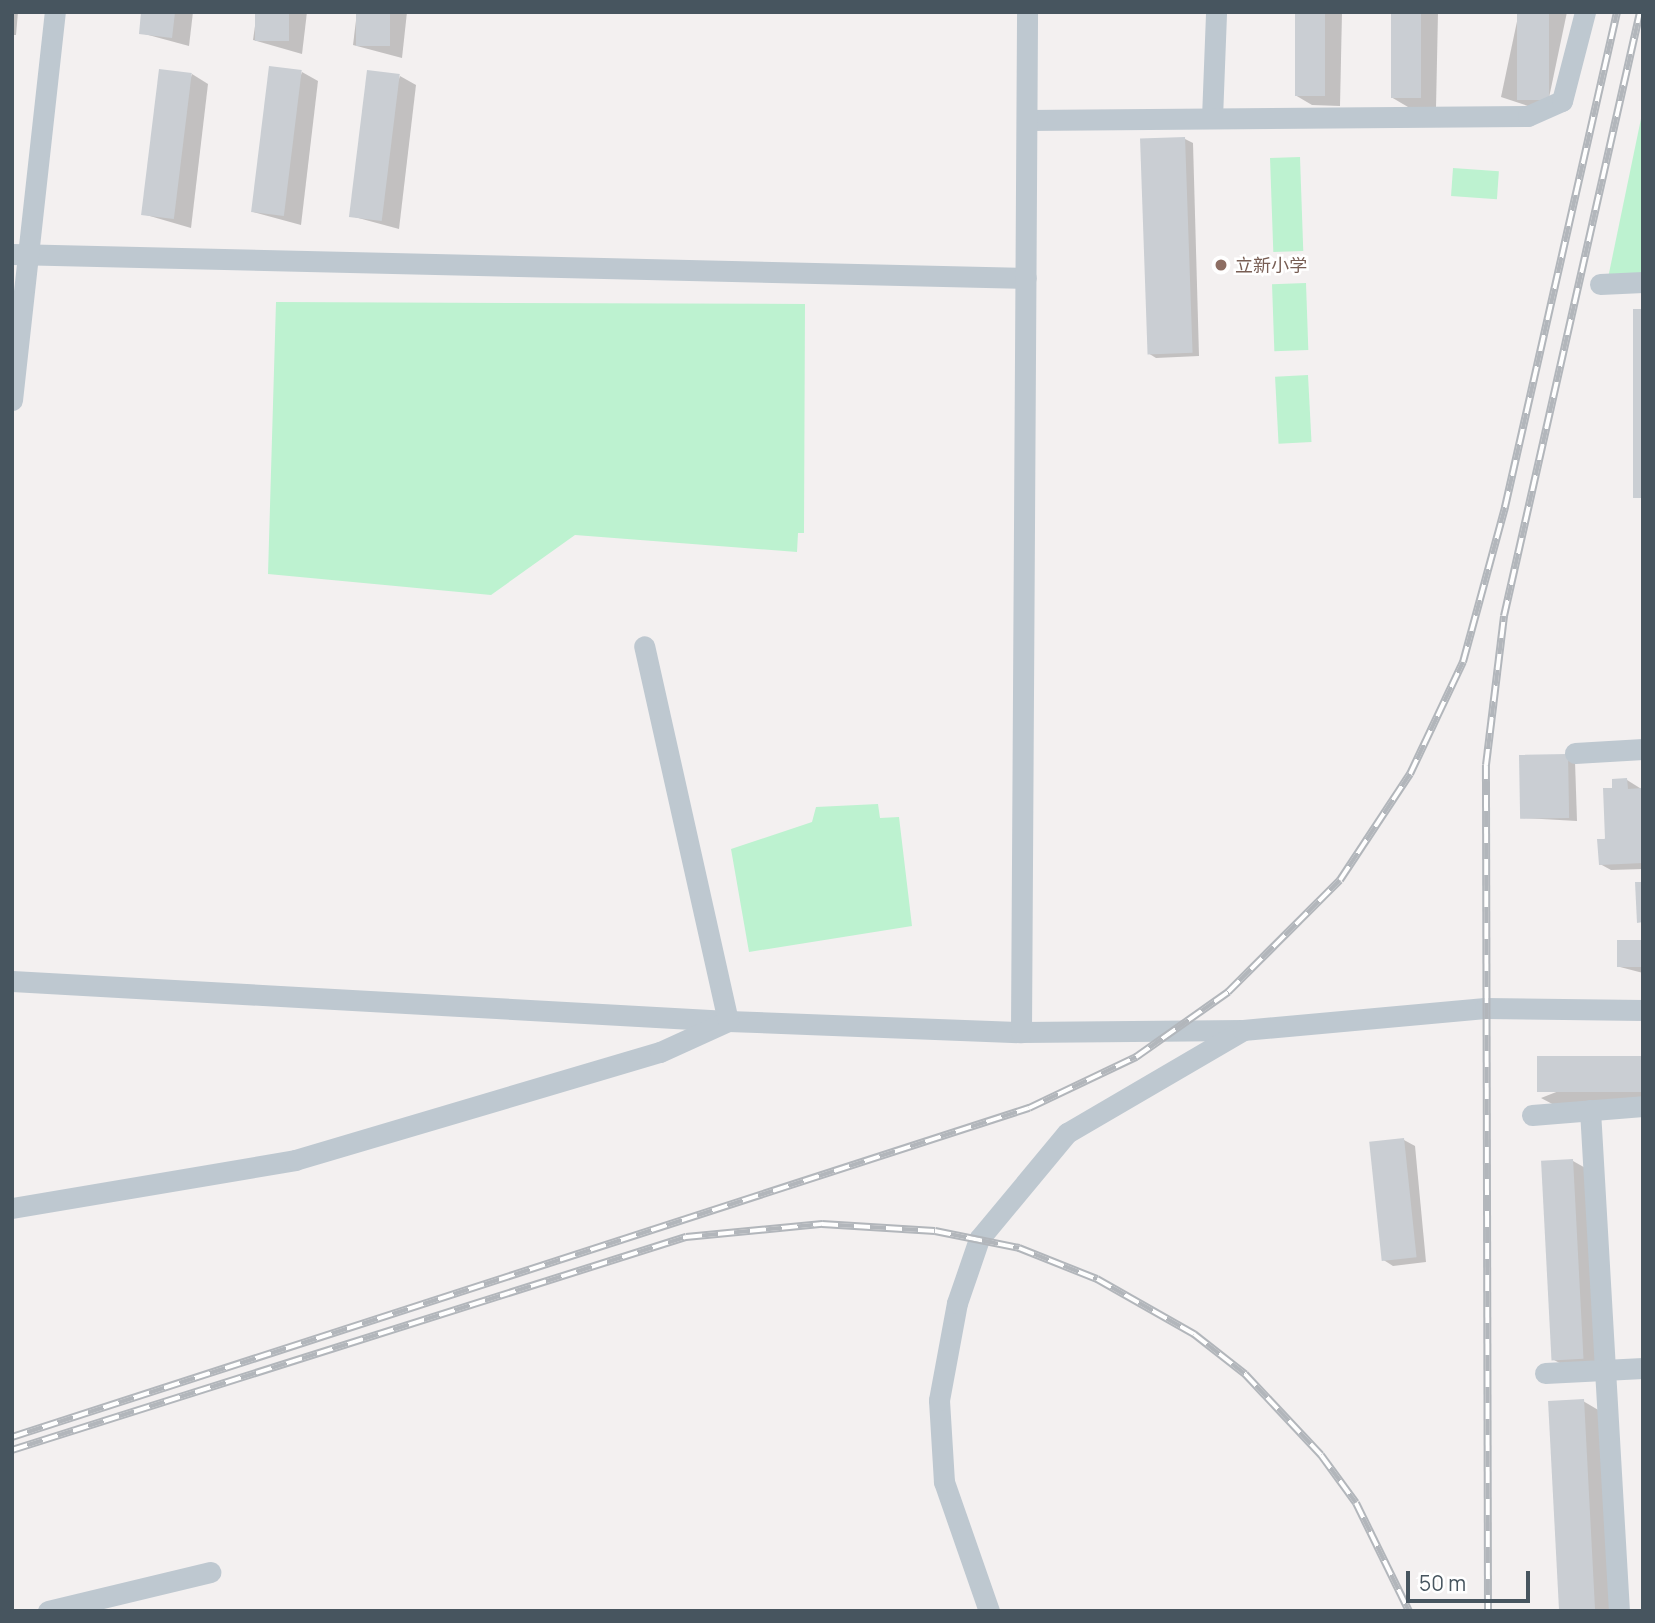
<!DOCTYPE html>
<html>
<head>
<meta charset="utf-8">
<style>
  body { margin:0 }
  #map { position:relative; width:1655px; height:1623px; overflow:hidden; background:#f3f0f0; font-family:Manrope,"Noto Sans SC",sans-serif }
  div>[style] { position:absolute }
  .green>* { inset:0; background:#bdf2d0; transform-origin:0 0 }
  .shadow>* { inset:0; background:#0003 }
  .building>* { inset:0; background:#caced3; transform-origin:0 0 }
  .minor>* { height:21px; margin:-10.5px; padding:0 10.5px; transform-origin:10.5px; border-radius:10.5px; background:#bec8d0 }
  .rail>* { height:8px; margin-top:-4px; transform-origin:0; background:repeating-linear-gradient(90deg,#fff 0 16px,#b2b6bb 0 32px); box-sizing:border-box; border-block:2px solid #b2b6bb }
  .dots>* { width:19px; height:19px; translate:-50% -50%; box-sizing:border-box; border:4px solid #fff; border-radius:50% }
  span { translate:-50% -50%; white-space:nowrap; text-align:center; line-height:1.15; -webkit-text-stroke:5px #fff; paint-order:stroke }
  .education-label { font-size:18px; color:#785e54 }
  .left { translate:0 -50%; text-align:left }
  .frame { position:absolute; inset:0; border:14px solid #47555f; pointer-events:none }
  .scale { position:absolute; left:1406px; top:1571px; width:124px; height:32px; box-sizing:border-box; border:4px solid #47555f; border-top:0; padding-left:9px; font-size:21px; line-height:24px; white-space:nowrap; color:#47555f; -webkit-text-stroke:5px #fff; paint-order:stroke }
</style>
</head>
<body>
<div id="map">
  <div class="green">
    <i style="clip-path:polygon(1643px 109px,1643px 277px,1608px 278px)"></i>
    <i style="left:1300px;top:157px;width:94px;height:30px;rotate:88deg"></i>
    <i style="left:1453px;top:168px;width:46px;height:28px;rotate:4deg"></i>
    <i style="left:1306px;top:283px;width:67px;height:34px;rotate:88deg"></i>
    <i style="clip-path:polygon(276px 302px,805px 304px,804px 533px,798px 533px,797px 552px,575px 535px,491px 595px,268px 574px)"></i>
    <i style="left:1308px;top:375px;width:67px;height:33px;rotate:87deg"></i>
    <i style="clip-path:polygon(878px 804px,880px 818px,899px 817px,912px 926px,749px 952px,731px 849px,812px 822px,816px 807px)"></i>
  </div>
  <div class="shadow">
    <i style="clip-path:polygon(12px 12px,18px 12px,16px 35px,12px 35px)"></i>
    <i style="clip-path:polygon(143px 12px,193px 12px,189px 46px,141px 33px)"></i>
    <i style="clip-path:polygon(257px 12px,307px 12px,302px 54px,253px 40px)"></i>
    <i style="clip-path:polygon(357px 12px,407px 12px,402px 58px,353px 45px)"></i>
    <i style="clip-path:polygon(1297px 12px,1342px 12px,1340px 106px,1312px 105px,1295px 95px)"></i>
    <i style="clip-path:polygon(1393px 12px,1438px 12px,1436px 108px,1408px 107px,1391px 97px)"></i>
    <i style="clip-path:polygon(1519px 12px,1567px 12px,1546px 112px,1501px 97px)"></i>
    <i style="clip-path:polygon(302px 72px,318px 81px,301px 225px,253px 212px)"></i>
    <i style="clip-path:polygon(192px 74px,208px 84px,191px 228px,143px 214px)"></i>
    <i style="clip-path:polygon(400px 76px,416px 85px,399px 229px,351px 216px)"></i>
    <i style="clip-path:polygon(1185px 139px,1193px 143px,1199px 356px,1156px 358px,1148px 353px)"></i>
    <i style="clip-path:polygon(1521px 757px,1575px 761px,1577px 821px,1522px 818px)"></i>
    <i style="clip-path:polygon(1627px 780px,1643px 790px,1643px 869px,1611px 870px,1600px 864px,1614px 790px)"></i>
    <i style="clip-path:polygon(1643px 942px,1643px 973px,1620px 967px)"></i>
    <i style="clip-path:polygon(1643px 1058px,1643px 1102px,1558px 1107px,1541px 1098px)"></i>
    <i style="clip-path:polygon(1404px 1140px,1415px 1146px,1426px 1262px,1393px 1266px,1382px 1259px)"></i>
    <i style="clip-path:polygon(1573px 1161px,1589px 1170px,1601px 1368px,1571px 1369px,1554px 1360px)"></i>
    <i style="clip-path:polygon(1583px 1401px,1600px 1411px,1612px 1611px,1562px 1611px)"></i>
  </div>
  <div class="building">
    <i style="clip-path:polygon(141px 12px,175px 12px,172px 38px,139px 34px)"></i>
    <i style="left:255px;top:12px;width:34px;height:29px"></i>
    <i style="left:356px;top:12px;width:34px;height:34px"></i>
    <i style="left:1295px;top:12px;width:30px;height:84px"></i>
    <i style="left:1391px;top:12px;width:30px;height:86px"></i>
    <i style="left:1517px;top:12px;width:32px;height:88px"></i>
    <i style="left:269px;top:66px;width:33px;height:147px;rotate:7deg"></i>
    <i style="left:159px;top:69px;width:33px;height:147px;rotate:7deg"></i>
    <i style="left:367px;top:70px;width:33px;height:148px;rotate:7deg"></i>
    <i style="left:1185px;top:137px;width:216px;height:45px;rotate:88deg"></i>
    <i style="left:1633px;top:309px;width:10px;height:189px"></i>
    <i style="left:1568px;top:754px;width:64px;height:49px;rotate:89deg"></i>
    <i style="clip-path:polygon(1627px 778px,1628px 789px,1643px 788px,1643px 863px,1599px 865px,1597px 839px,1605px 839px,1603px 788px,1612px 788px,1612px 779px)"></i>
    <i style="clip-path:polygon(1635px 882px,1643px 882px,1643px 922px,1637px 923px)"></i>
    <i style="left:1643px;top:940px;width:27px;height:26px;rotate:90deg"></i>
    <i style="left:1643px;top:1056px;width:36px;height:106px;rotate:90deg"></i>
    <i style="left:1404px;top:1138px;width:120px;height:35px;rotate:84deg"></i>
    <i style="left:1573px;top:1159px;width:200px;height:32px;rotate:87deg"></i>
    <i style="left:1584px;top:1399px;width:212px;height:36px;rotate:87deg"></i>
  </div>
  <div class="minor">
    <i style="left:1212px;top:118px;width:106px;rotate:-87.8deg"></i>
    <i style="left:1027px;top:120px;width:501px;rotate:-0.46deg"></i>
    <i style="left:1528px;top:116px;width:37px;rotate:-24deg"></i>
    <i style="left:1562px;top:101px;width:92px;rotate:-75.5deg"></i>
    <i style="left:12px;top:254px;width:1014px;rotate:1.36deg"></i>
    <i style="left:1600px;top:284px;width:43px;rotate:-2.7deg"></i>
    <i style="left:12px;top:400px;width:390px;rotate:-83.7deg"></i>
    <i style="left:1575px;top:753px;width:68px;rotate:-3.4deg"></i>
    <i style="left:12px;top:981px;width:717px;rotate:3.2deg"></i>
    <i style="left:728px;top:1021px;width:293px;rotate:2.2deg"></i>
    <i style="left:1021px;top:1032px;width:222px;rotate:-0.5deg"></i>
    <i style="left:1021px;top:1032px;width:1020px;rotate:-89.66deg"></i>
    <i style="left:1590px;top:1110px;width:502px;rotate:86.69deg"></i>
    <i style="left:1532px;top:1115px;width:111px;rotate:-4.6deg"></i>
    <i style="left:12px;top:1208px;width:287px;rotate:-9.6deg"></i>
    <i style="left:295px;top:1160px;width:381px;rotate:-16.5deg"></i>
    <i style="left:660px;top:1052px;width:75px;rotate:-24.5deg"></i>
    <i style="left:728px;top:1021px;width:384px;rotate:-102.6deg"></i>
    <i style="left:1545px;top:1373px;width:98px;rotate:-2.9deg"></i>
    <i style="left:48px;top:1611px;width:167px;rotate:-13.5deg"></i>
    <i style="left:989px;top:1611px;width:137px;rotate:-109.2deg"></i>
    <i style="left:944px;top:1482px;width:82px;rotate:-93.5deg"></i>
    <i style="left:939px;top:1400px;width:99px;rotate:-79.5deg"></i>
    <i style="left:957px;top:1303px;width:68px;rotate:-71deg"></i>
    <i style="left:979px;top:1239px;width:138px;rotate:-50.3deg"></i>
    <i style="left:1067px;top:1133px;width:204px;rotate:-30.3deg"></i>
    <i style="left:1243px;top:1030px;width:243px;rotate:-5.2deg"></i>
    <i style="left:1485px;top:1008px;width:158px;rotate:0.7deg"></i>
  </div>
  <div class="rail">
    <i style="left:12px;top:1437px;width:1069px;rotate:-17.93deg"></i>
    <i style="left:1029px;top:1108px;width:119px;rotate:-25.5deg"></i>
    <i style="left:1136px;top:1057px;width:113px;rotate:-35.2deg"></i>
    <i style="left:1228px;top:992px;width:158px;rotate:-45deg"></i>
    <i style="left:1340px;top:880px;width:127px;rotate:-56.6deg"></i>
    <i style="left:1410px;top:774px;width:124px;rotate:-64.7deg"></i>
    <i style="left:1463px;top:662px;width:161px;rotate:-74.8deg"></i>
    <i style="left:1505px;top:507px;width:508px;rotate:-77.25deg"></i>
    <i style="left:12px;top:1450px;width:707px;rotate:-17.54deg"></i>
    <i style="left:686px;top:1237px;width:137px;rotate:-5.5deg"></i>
    <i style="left:822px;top:1224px;width:113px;rotate:3.5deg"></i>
    <i style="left:935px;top:1231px;width:86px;rotate:11.4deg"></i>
    <i style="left:1019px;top:1248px;width:84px;rotate:21.7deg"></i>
    <i style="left:1097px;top:1279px;width:112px;rotate:29.6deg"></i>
    <i style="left:1194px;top:1334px;width:65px;rotate:38.1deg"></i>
    <i style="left:1245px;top:1374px;width:111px;rotate:46.8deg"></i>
    <i style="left:1321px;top:1455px;width:59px;rotate:53.9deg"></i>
    <i style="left:1356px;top:1503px;width:120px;rotate:63.9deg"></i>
    <i style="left:1488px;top:1611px;width:846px;rotate:-90.14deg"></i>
    <i style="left:1486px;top:765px;width:150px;rotate:-83.1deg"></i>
    <i style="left:1504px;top:616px;width:619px;rotate:-77.31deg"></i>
  </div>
  <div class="dots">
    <i style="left:1221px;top:265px;background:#8d6e63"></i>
  </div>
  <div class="education-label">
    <span class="left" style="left:1235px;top:265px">立新小学</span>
  </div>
  <div class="frame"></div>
  <div class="scale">50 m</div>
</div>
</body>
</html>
